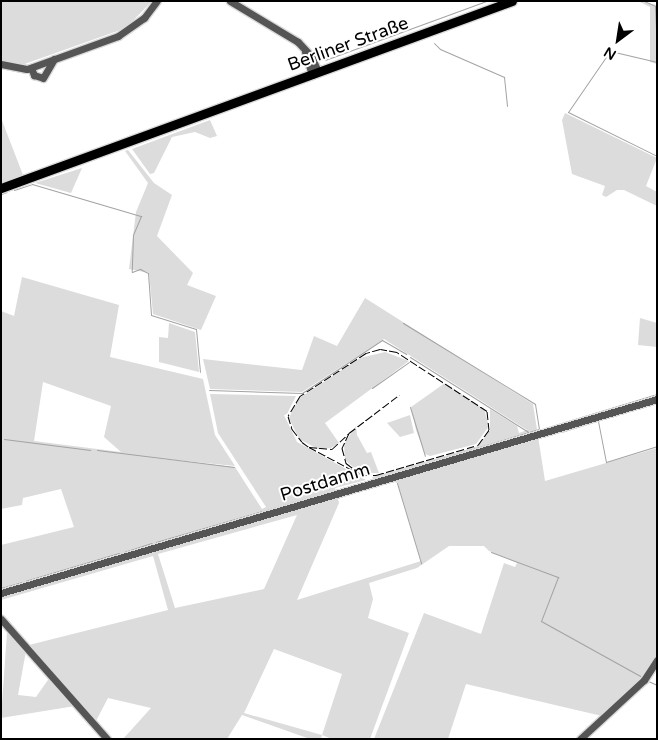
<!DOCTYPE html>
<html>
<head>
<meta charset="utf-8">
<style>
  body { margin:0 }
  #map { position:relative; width:658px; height:740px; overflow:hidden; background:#fff; font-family:"Varela Round",sans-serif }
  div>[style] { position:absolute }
  .green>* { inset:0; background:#dcdcdc }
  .stream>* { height:1px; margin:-0.5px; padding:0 0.5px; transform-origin:0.5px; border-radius:0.5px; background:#a3a3a3 }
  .roads { filter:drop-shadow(1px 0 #dbdbdb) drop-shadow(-1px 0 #dbdbdb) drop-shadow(0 1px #dbdbdb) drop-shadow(0 -1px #dbdbdb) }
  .minor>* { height:7px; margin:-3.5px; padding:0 3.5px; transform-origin:3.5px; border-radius:3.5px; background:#555 }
  .major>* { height:9px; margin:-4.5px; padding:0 4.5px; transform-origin:4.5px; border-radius:4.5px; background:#000 }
  .rail>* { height:1px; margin-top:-0.5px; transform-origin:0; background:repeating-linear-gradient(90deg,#000 0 8px,transparent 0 10.5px) }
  span { translate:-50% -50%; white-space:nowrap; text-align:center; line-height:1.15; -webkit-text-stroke:4px #fff; paint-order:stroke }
  .street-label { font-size:18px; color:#000 }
  .frame { position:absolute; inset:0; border:2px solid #000; pointer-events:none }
  .north { position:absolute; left:593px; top:15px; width:50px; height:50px; -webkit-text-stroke:4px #fff; paint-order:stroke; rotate:211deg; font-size:14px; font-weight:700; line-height:20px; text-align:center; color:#000 }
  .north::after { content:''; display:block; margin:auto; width:18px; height:22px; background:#000; clip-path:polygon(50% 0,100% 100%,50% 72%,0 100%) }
</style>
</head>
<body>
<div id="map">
  <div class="green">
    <i style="clip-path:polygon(1px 1px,152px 1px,126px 28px,19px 66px,1px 60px)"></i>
    <i style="clip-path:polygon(638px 1px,657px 5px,657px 64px,650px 62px,650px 7px)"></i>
    <i style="clip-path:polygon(565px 113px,657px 158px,646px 186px,657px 192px,657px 206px,624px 190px,617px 190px,606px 197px,602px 195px,605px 186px,572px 174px,562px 120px)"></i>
    <i style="clip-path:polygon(1px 118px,23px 175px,1px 184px)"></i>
    <i style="clip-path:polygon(210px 120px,217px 136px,210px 138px,195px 132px,172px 137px,154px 173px,150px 174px,132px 149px)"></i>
    <i style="clip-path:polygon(128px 150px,154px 183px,172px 195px,157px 236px,193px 273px,187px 285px,216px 296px,201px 330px,153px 314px,149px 273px,129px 269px,136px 212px,148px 183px,125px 151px)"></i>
    <i style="clip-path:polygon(82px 168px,71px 193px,35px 183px)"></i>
    <i style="clip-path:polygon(evenodd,22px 277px,119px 305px,110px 357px,203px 379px,215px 435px,235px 466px,135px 456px,235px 467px,262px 509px,266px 507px,218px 433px,210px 394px,296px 396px,287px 414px,284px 415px,297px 442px,366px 480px,335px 488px,339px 503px,297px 600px,421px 561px,398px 484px,395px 482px,376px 487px,372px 477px,478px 446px,490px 430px,490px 409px,517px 426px,519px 433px,527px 430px,384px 339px,302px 392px,210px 389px,203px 359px,302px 370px,314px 336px,337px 346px,365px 298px,533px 404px,545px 481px,657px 448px,657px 657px,645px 676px,602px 716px,466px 684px,448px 739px,374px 739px,424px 613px,481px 634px,504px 563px,515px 567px,517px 563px,489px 551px,484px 546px,449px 546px,417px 568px,369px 583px,373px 599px,368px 618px,409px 633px,370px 739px,332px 739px,322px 735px,321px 739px,310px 739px,242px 715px,227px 739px,123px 739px,151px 708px,108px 698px,96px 721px,29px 645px,168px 610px,153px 556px,1px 600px,1px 545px,74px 527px,61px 489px,23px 498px,22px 505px,1px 509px,1px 311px,14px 316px,22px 277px,43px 382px,111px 406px,104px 437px,121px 452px,34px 441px,43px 382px,22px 277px,297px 515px,264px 589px,175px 608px,158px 554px,297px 515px,22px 277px,274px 649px,342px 674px,322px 735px,244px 713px,274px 649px)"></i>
    <i style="clip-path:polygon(640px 318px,657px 323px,657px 347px,638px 345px)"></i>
    <i style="clip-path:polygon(169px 323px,195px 332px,199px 372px,159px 362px,159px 337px,168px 338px)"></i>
    <i style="clip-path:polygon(385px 352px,409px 361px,325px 423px,339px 443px,331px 448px,318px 449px,299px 439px,289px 418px,298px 399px,360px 358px)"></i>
    <i style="clip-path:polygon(445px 383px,484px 409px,489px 426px,476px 444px,430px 456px,425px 454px,416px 430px,411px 407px)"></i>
    <i style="clip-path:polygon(410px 415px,414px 433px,400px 437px,387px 423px)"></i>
    <i style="clip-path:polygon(356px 426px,357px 435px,367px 453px,371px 452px,379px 473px,360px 473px,345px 460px,344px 444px)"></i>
    <i style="clip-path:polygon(7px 632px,26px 651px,18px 695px,36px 697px,50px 677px,75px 706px,1px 718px)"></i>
  </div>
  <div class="stream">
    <i style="left:644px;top:1px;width:12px;rotate:24deg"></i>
    <i style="left:655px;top:6px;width:46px;rotate:87.5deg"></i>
    <i style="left:434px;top:43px;width:8px;rotate:45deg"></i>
    <i style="left:440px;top:49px;width:70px;rotate:23.6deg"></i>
    <i style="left:504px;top:77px;width:29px;rotate:84deg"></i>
    <i style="left:325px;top:60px;width:171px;rotate:-20.1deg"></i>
    <i style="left:657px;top:62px;width:48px;rotate:-166.8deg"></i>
    <i style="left:610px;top:51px;width:74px;rotate:124.5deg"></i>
    <i style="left:568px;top:112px;width:99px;rotate:26.3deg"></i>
    <i style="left:14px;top:190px;width:19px;rotate:-18deg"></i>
    <i style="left:32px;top:184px;width:114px;rotate:16.4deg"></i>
    <i style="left:141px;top:216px;width:21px;rotate:113deg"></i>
    <i style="left:133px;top:235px;width:37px;rotate:92deg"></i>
    <i style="left:132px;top:272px;width:9px;rotate:-21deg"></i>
    <i style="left:140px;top:269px;width:9px;rotate:27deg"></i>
    <i style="left:148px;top:273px;width:42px;rotate:85.9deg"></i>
    <i style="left:151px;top:315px;width:47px;rotate:17.3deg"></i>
    <i style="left:196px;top:329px;width:43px;rotate:84.7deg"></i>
    <i style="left:1px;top:194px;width:6px;rotate:-18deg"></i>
    <i style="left:403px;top:323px;width:155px;rotate:31.5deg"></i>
    <i style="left:535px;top:404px;width:25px;rotate:81deg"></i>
    <i style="left:539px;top:429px;width:111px;rotate:163.2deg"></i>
    <i style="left:410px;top:357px;width:140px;rotate:32.4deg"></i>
    <i style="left:372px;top:388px;width:45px;rotate:-35.1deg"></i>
    <i style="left:209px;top:390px;width:93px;rotate:1.8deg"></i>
    <i style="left:302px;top:393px;width:96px;rotate:-33.5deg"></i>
    <i style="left:382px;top:340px;width:28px;rotate:30deg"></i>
    <i style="left:410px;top:407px;width:51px;rotate:73deg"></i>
    <i style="left:545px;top:428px;width:117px;rotate:-16.9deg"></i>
    <i style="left:561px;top:432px;width:39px;rotate:-17deg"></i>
    <i style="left:598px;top:421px;width:42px;rotate:79deg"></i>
    <i style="left:606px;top:462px;width:53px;rotate:-17.4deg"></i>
    <i style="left:4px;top:439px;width:87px;rotate:7.3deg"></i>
    <i style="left:97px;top:450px;width:138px;rotate:7.1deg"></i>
    <i style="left:386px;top:475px;width:44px;rotate:-15.9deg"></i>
    <i style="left:397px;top:483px;width:84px;rotate:73.3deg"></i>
    <i style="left:267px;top:510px;width:116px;rotate:-16.1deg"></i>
    <i style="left:156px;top:542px;width:110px;rotate:-16.3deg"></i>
    <i style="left:124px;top:552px;width:29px;rotate:-18deg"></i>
    <i style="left:491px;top:552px;width:72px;rotate:20.5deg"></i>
    <i style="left:558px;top:577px;width:47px;rotate:111.1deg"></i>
    <i style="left:541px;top:621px;width:115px;rotate:29deg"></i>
    <i style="left:25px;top:581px;width:98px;rotate:-16.6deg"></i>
    <i style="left:1px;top:588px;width:22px;rotate:-16deg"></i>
    <i style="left:648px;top:681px;width:10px;rotate:24deg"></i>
  </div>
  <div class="roads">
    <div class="minor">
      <i style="left:230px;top:1px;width:79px;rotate:31.1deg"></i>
      <i style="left:298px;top:42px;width:19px;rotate:47deg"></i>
      <i style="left:311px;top:56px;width:17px;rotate:66deg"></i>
      <i style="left:305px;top:52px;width:24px;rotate:73deg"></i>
      <i style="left:1px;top:64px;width:26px;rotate:11deg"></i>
      <i style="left:27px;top:69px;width:97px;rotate:-19.9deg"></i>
      <i style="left:118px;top:36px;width:32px;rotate:-35deg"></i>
      <i style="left:144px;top:18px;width:21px;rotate:-53deg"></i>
      <i style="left:31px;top:68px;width:8px;rotate:67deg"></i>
      <i style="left:34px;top:75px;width:9px;rotate:18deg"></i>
      <i style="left:43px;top:78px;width:22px;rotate:-60deg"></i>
      <i style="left:1px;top:593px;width:684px;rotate:-16.47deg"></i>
      <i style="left:1px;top:619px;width:160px;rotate:48.5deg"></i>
      <i style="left:580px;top:739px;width:87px;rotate:-42.7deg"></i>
      <i style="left:644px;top:680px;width:24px;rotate:-57deg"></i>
    </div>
    <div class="major">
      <i style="left:1px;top:188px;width:544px;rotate:-20.1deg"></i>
    </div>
  </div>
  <div class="rail">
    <i style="left:349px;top:433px;width:63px;rotate:-37.2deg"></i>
    <i style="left:309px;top:447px;width:23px;rotate:5deg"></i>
    <i style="left:332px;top:449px;width:23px;rotate:-43deg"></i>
    <i style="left:349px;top:433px;width:17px;rotate:115deg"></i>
    <i style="left:342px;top:448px;width:16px;rotate:75deg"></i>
    <i style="left:346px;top:463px;width:20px;rotate:37deg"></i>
    <i style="left:362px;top:475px;width:14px"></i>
    <i style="left:376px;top:475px;width:106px;rotate:-16.4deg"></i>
    <i style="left:478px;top:445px;width:19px;rotate:-54deg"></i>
    <i style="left:489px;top:430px;width:19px;rotate:-96deg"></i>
    <i style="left:487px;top:411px;width:108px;rotate:-146.8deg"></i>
    <i style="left:397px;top:352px;width:17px;rotate:-170deg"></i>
    <i style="left:380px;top:349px;width:15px;rotate:164deg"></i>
    <i style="left:366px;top:353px;width:79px;rotate:146.9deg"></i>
    <i style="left:300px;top:396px;width:23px;rotate:121deg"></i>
    <i style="left:288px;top:416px;width:14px;rotate:73deg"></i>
    <i style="left:292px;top:429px;width:16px;rotate:52deg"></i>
    <i style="left:302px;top:442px;width:9px;rotate:36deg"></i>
    <i style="left:309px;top:447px;width:53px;rotate:28deg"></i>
  </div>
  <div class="street-label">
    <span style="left:348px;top:44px;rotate:-20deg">Berliner Straße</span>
    <span style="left:325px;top:482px;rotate:-17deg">Postdamm</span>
  </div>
  <div class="frame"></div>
  <div class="north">N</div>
</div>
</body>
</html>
